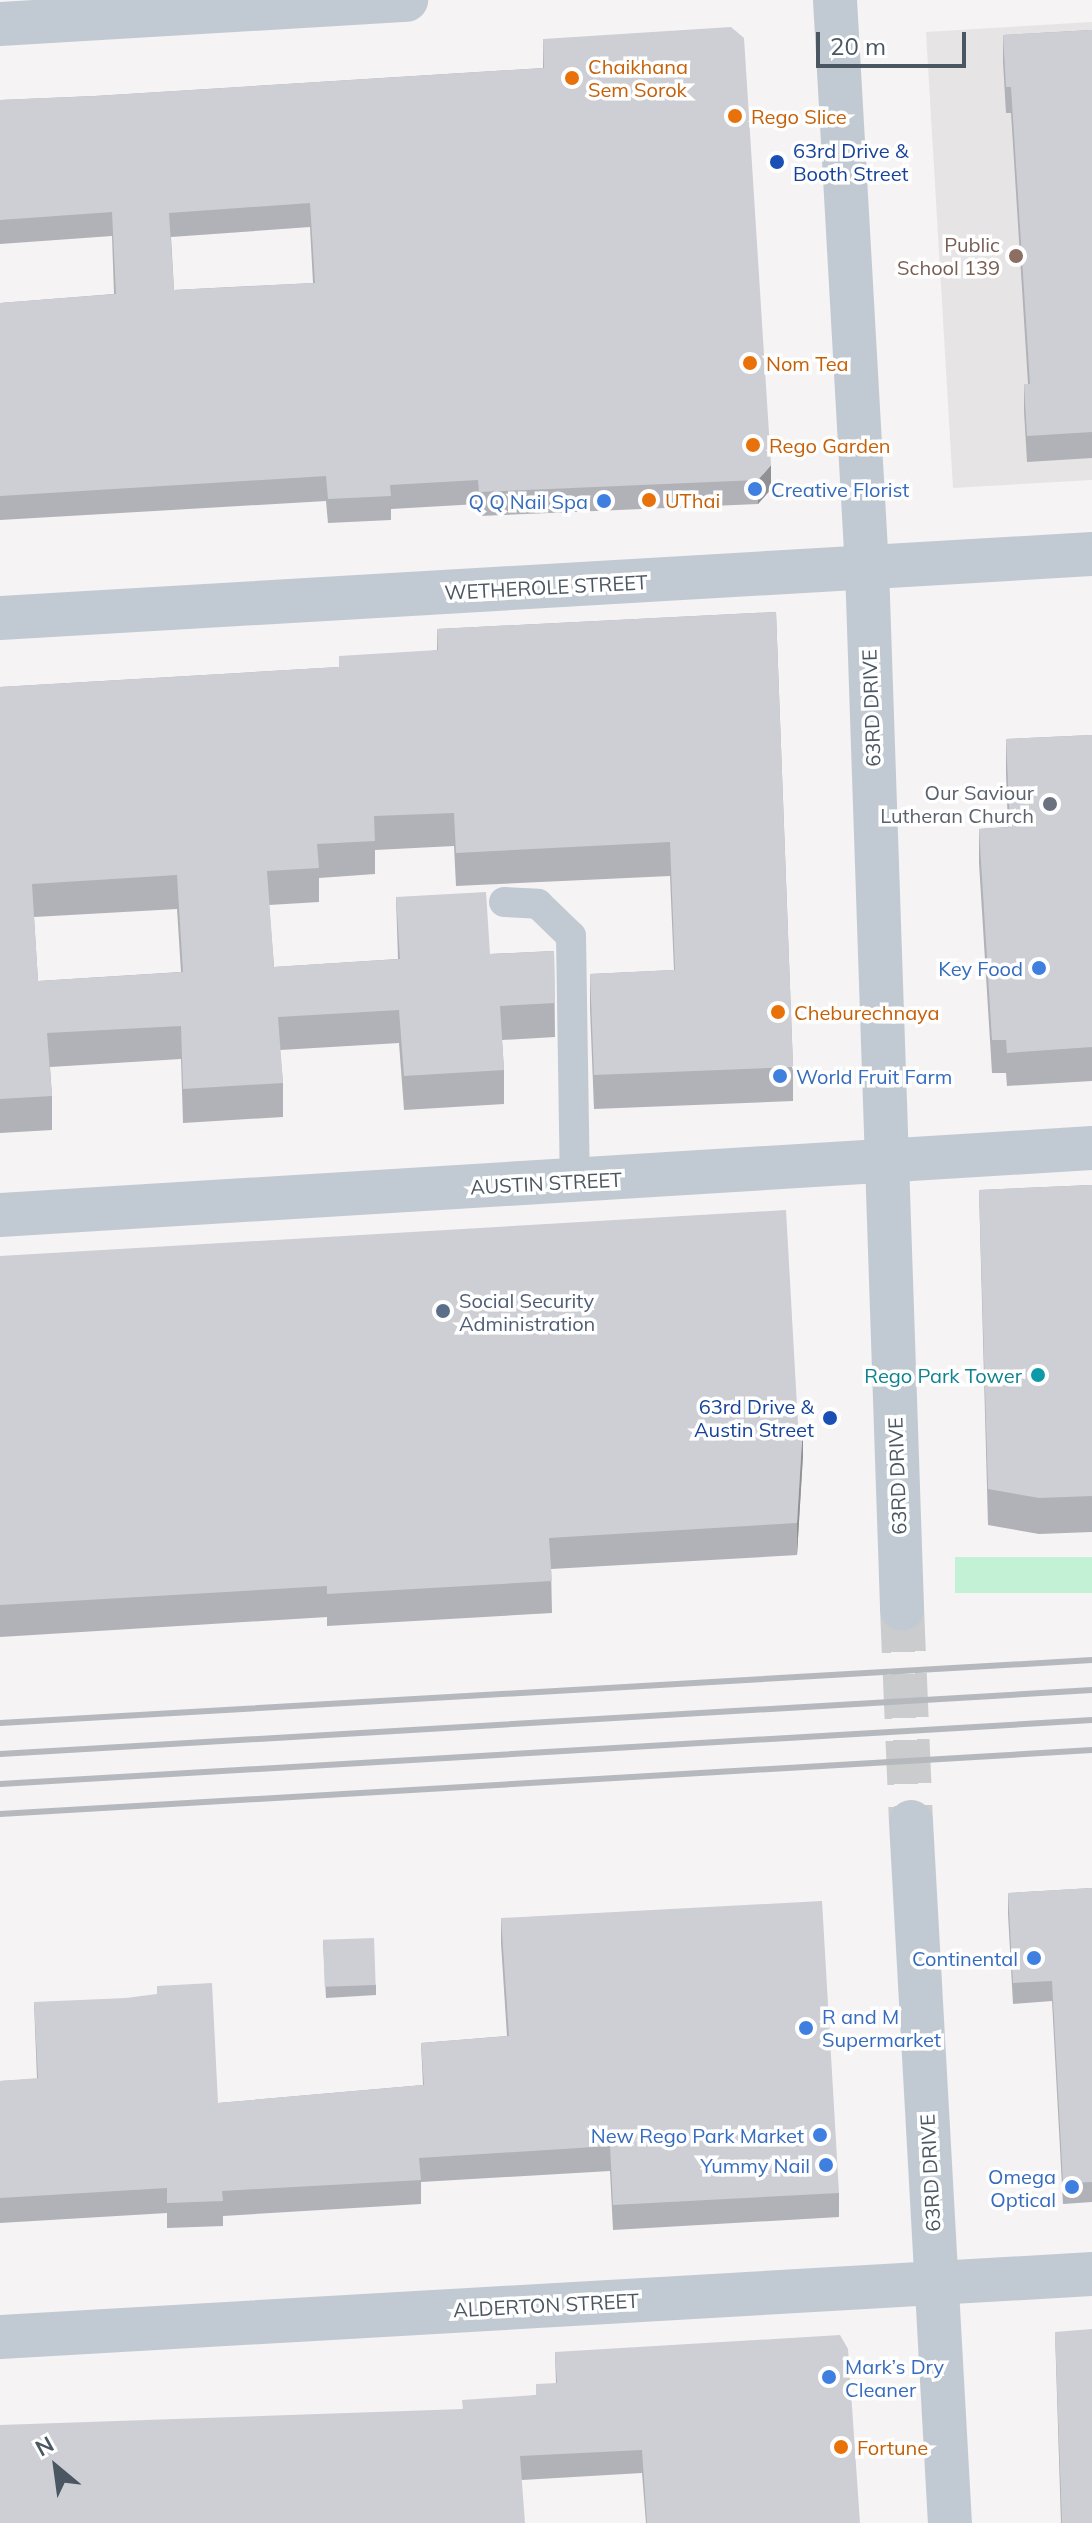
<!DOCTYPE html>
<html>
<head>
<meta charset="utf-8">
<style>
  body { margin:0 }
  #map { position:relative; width:1092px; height:2523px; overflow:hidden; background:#f5f3f3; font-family:Mulish,sans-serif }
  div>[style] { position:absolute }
  .education>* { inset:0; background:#e6e4e5 }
  .green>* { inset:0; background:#c3f1d5; transform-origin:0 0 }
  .tertiary-tunnel>* { height:44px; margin-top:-22px; transform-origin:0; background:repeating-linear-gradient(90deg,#caccce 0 44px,transparent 0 66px) }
  .service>* { height:30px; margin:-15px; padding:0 15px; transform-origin:15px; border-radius:15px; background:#c1cad2 }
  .minor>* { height:44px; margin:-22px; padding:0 22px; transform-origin:22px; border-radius:22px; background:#c1cad2 }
  .tertiary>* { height:44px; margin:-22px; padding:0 22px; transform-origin:22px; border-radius:22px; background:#c1cad2 }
  .rail>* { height:6px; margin:-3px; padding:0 3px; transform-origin:3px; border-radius:3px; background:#b5b8bd }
  .wall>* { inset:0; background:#b0b2b7 }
  .shaded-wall>* { inset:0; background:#909195 }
  .building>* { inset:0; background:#cdcfd5; transform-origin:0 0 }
  .dots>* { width:22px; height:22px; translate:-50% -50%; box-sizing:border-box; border:4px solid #fff; border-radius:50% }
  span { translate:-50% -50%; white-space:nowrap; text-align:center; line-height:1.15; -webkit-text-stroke:7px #fff; paint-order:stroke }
  .food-label { font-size:20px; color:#c56008 }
  .left { translate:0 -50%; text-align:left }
  .transit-label { font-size:20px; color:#164399 }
  .right { translate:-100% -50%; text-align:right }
  .education-label { font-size:20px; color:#785e54 }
  .shop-label { font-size:20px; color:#366cbe }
  .street-label { font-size:20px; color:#4a5661 }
  .worship-label { font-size:20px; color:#5b616d }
  .service-label { font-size:20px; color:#4e5e75 }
  .culture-label { font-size:20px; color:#0d838f }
  .north { position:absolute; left:16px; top:2427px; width:80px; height:80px; -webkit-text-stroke:6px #fff; paint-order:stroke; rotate:331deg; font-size:22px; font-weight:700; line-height:32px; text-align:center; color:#4a5661 }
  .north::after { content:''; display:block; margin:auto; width:28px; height:36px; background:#4a5661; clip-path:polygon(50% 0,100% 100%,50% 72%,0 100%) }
  .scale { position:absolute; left:816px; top:32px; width:150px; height:36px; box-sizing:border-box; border:4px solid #4a5661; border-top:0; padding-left:10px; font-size:24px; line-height:28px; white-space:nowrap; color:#4a5661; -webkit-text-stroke:6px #fff; paint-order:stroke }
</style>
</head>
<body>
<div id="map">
  <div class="education">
    <i style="clip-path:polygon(1092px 22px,1092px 480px,953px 488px,926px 32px)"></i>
  </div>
  <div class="green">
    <i style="left:1092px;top:1557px;width:36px;height:137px;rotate:90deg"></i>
  </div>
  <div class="tertiary-tunnel">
    <i style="left:902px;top:1608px;width:214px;rotate:87.6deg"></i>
  </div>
  <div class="service">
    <i style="left:504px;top:902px;width:34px;rotate:3deg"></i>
    <i style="left:538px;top:904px;width:46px;rotate:44.1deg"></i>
    <i style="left:571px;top:936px;width:245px;rotate:89.1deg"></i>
  </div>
  <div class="minor">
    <i style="left:0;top:24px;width:407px;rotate:-3.4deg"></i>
    <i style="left:0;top:618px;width:1094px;rotate:-3.35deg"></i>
    <i style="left:0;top:1215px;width:1094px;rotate:-3.51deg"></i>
    <i style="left:0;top:2337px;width:1094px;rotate:-3.3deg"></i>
  </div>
  <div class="tertiary">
    <i style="left:835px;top:0;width:569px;rotate:86.78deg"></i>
    <i style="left:867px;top:568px;width:1041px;rotate:88.07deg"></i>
    <i style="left:911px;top:1822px;width:702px;rotate:86.82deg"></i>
  </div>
  <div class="rail">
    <i style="left:0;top:1723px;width:1094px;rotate:-3.3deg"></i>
    <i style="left:0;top:1754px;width:1094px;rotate:-3.35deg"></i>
    <i style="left:0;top:1784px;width:1094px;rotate:-3.35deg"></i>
    <i style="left:0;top:1814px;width:1094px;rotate:-3.35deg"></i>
  </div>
  <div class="wall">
    <i style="clip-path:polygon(1092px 30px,1092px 458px,1027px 462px,1024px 411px,1024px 384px,1028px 384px,1011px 113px,1006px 113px,1003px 62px,1003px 35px)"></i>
    <i style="clip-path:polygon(evenodd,543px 39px,771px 489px,758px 504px,479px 516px,478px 504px,391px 509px,391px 520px,328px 523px,326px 501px,0 520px,0 303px,114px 294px,112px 236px,0 244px,0 100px,95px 96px,543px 68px,543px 39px,310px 227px,313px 283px,174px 290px,171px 237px,310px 227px)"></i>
    <i style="clip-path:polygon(evenodd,776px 612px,793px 1067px,793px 1101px,594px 1109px,590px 1008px,590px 974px,674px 970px,670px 876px,456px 886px,454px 846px,375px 850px,375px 874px,319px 878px,319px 902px,269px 905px,274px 967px,398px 959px,396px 897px,490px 954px,554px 951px,555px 1037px,502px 1040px,504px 1070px,504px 1104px,404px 1110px,399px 1043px,280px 1050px,283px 1083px,283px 1117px,183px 1123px,181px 1059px,50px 1067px,52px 1096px,52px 1130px,0 1133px,0 687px,339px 667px,437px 650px,437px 629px,776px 612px,177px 909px,181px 972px,38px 981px,34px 917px,177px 909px)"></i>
    <i style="clip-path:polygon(1092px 735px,1092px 1081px,1007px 1086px,1006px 1073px,992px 1073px,979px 863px,979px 829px,1008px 827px,1006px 773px,1006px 739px)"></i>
    <i style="clip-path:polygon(1092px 1185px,1092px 1532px,1039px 1534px,988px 1525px,979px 1190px)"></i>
    <i style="clip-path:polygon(0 1256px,798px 1424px,803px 1455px,797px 1555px,551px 1569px,552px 1613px,327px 1626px,327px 1617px,0 1637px)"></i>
    <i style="clip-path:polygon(1092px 1888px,1092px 2202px,1063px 2204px,1052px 2001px,1013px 2004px,1008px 1914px,1008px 1893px)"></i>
    <i style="clip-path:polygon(501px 1918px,839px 2193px,839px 2217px,613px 2230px,610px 2171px,421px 2182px,421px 2204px,223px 2216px,223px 2226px,167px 2228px,167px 2213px,0 2223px,0 2081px,37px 2079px,34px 2002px,218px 2103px,423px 2085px,421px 2043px,507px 2036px,501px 1943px)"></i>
    <i style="clip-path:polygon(323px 1941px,376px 1985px,376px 1995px,326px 1998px)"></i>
    <i style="clip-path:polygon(1055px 2332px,1092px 2523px,1061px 2523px)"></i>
    <i style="clip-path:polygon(555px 2352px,860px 2523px,646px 2523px,642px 2473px,522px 2480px,462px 2409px,536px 2395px,556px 2383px)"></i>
  </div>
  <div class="shaded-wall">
    <i style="clip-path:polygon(771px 465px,771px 489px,758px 504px,758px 480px)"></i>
    <i style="clip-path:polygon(803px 1424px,803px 1455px,797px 1555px,797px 1523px)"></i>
  </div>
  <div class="building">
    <i style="clip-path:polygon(evenodd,731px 27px,744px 38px,771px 465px,758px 480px,479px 492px,478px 480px,390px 485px,391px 496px,328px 499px,326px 476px,0 496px,0 303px,116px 294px,112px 212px,0 220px,0 100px,95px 96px,544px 68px,543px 39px,731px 27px,310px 203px,315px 283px,174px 290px,169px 213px,310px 203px)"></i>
    <i style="clip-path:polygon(1092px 30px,1092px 432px,1027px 436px,1024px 384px,1030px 384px,1011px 87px,1006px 87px,1003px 35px)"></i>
    <i style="clip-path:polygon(evenodd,776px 612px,793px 1067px,594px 1075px,590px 974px,675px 970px,670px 842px,456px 853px,454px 813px,374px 816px,375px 841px,317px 844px,319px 868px,267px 871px,274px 967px,400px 959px,396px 897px,486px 892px,490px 954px,554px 951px,555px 1003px,500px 1006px,504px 1070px,404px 1076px,399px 1010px,278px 1017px,283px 1083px,183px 1089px,181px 1026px,47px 1033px,52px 1096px,0 1099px,0 687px,339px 667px,339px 656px,438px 650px,437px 629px,776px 612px,177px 875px,183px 972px,38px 981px,32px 884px,177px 875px)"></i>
    <i style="clip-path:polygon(1092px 735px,1092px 1047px,1007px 1053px,1006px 1040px,992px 1040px,979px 829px,1010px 827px,1006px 739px)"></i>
    <i style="clip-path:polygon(1092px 1185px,1092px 1496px,1039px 1498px,988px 1489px,979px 1190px)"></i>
    <i style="clip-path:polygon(786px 1210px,798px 1424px,803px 1424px,797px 1523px,549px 1538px,552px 1581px,327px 1594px,327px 1586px,0 1605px,0 1256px)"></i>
    <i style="clip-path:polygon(1092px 1888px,1092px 2182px,1063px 2183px,1052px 1981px,1013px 1983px,1008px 1893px)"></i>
    <i style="clip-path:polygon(822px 1901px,839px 2193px,613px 2205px,610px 2146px,419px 2158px,421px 2180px,222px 2191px,223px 2201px,167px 2203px,167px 2188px,0 2198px,0 2081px,38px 2078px,34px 2002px,126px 1998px,157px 1994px,157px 1986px,212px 1983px,218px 2103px,424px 2085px,421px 2043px,509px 2036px,501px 1918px)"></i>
    <i style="left:374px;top:1938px;width:47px;height:51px;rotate:88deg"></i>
    <i style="clip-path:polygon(1092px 2329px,1092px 2523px,1062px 2523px,1055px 2332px)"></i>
    <i style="clip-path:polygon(840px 2335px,848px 2349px,860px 2523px,647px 2523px,642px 2450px,520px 2456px,525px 2523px,0 2523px,0 2425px,463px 2409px,462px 2400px,536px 2395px,536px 2384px,557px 2383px,555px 2352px)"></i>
  </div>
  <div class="dots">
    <i style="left:572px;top:78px;background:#e8710a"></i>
    <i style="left:735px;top:116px;background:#e8710a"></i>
    <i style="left:777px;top:162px;background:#1a4fb4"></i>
    <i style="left:1016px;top:256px;background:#8d6e63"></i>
    <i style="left:750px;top:363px;background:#e8710a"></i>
    <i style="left:753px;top:445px;background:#e8710a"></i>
    <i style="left:755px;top:489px;background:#3f7fe0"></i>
    <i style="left:649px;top:500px;background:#e8710a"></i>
    <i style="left:604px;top:501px;background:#3f7fe0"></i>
    <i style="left:1050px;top:804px;background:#6b7280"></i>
    <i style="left:1039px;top:968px;background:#3f7fe0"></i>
    <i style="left:778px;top:1012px;background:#e8710a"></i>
    <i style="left:780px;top:1076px;background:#3f7fe0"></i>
    <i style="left:443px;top:1311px;background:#5c6f8a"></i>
    <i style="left:1038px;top:1375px;background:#0f9aa8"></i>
    <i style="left:830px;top:1418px;background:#1a4fb4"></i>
    <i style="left:1034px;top:1958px;background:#3f7fe0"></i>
    <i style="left:806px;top:2028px;background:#3f7fe0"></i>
    <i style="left:820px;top:2135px;background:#3f7fe0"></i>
    <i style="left:826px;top:2165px;background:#3f7fe0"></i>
    <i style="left:1072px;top:2187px;background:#3f7fe0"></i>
    <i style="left:829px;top:2377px;background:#3f7fe0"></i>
    <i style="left:841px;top:2447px;background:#e8710a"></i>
  </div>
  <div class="food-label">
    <span class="left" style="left:588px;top:78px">Chaikhana<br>Sem Sorok</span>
    <span class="left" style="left:751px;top:116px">Rego Slice</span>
    <span class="left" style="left:766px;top:363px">Nom Tea</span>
    <span class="left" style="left:769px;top:445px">Rego Garden</span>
    <span class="left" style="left:665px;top:500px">UThai</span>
    <span class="left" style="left:794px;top:1012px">Cheburechnaya</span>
    <span class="left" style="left:857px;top:2447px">Fortune</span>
  </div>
  <div class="transit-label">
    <span class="left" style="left:793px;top:162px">63rd Drive &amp;<br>Booth Street</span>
    <span class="right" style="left:814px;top:1418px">63rd Drive &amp;<br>Austin Street</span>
  </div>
  <div class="education-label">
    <span class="right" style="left:1000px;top:256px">Public<br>School 139</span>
  </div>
  <div class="shop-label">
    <span class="left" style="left:771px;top:489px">Creative Florist</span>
    <span class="right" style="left:588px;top:501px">Q Q Nail Spa</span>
    <span class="right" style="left:1023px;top:968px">Key Food</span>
    <span class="left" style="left:796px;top:1076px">World Fruit Farm</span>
    <span class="right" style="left:1018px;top:1958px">Continental</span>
    <span class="left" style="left:822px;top:2028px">R and M<br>Supermarket</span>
    <span class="right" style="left:804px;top:2135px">New Rego Park Market</span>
    <span class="right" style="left:810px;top:2165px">Yummy Nail</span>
    <span class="right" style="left:1056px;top:2188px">Omega<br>Optical</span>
    <span class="left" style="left:845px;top:2378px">Mark’s Dry<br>Cleaner</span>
  </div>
  <div class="street-label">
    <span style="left:546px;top:587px;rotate:-3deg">WETHEROLE STREET</span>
    <span style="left:871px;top:708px;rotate:-92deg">63RD DRIVE</span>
    <span style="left:546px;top:1183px;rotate:-3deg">AUSTIN STREET</span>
    <span style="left:897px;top:1476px;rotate:-92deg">63RD DRIVE</span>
    <span style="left:930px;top:2173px;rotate:-93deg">63RD DRIVE</span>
    <span style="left:546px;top:2305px;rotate:-3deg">ALDERTON STREET</span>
  </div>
  <div class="worship-label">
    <span class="right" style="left:1034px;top:804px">Our Saviour<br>Lutheran Church</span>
  </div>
  <div class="service-label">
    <span class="left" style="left:459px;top:1312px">Social Security<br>Administration</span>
  </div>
  <div class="culture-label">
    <span class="right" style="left:1022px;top:1375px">Rego Park Tower</span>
  </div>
  <div class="north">N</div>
  <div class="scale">20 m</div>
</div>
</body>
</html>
